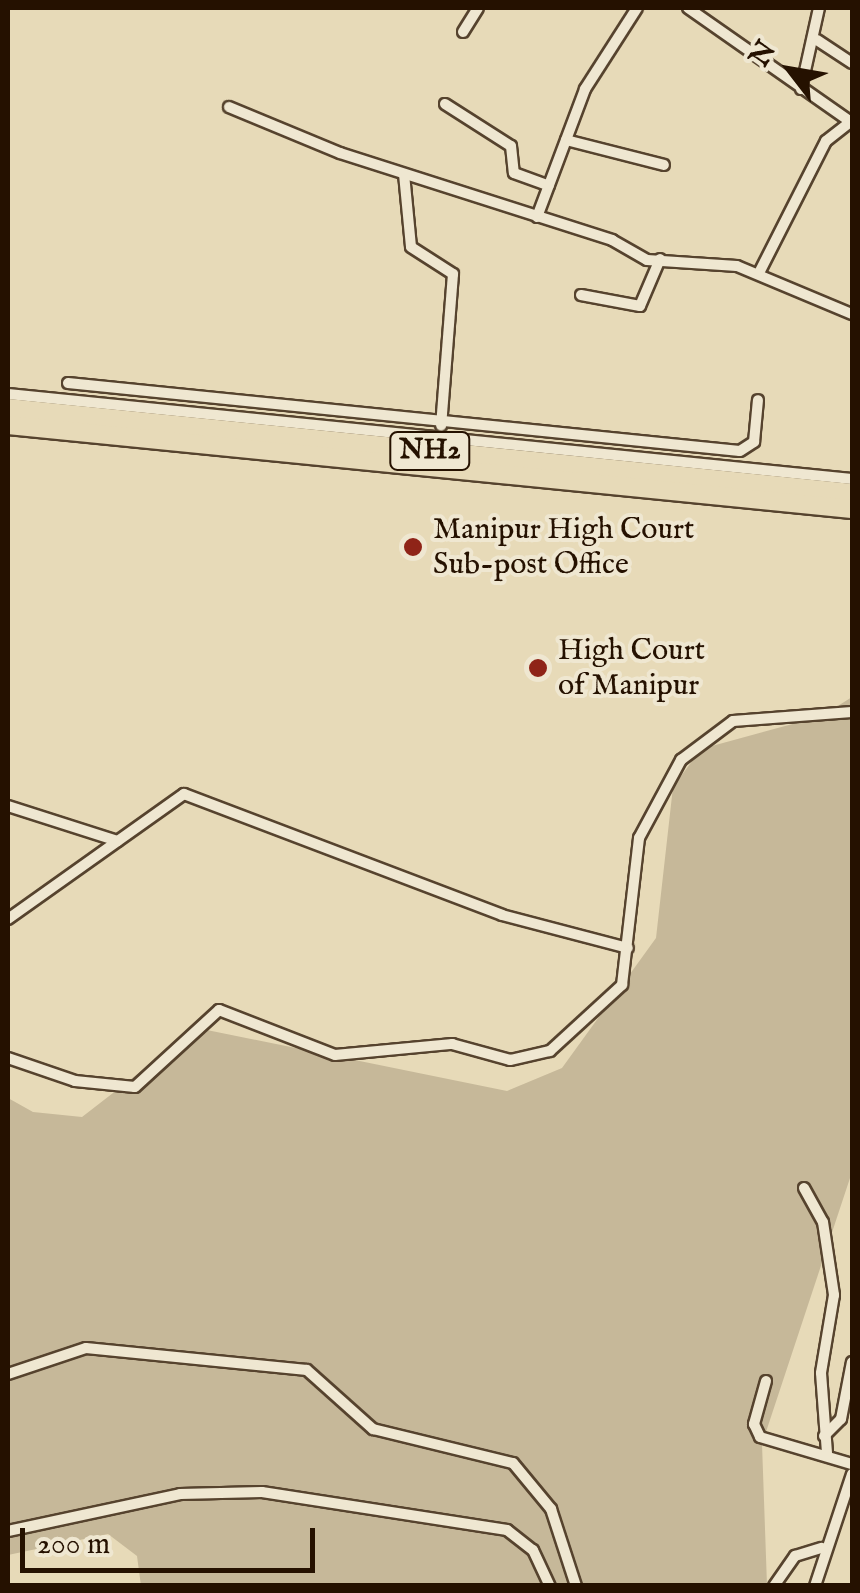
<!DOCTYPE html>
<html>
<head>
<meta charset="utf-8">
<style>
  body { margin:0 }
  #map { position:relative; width:860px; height:1593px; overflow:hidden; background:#e7dab8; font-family:"IM FELL English",serif }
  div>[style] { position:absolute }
  .green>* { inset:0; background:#c6b899 }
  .roads { filter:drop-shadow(2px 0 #56432e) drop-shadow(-2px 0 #56432e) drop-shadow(0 2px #56432e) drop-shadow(0 -2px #56432e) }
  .street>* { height:10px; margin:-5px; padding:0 5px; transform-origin:5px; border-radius:5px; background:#efe7d1 }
  .highway>* { height:18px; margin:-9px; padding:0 9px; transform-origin:9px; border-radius:9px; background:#e7dab8 }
  .dots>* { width:28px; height:28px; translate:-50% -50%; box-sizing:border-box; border:5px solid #efe7d1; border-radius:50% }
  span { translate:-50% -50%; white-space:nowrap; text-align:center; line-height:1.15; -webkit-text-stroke:8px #efe7d1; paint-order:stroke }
  .shield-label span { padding:2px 8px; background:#efe7d1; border:2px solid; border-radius:8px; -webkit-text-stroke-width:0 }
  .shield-label { font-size:28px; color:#251100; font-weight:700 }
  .poi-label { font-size:30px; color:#251100 }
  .left { translate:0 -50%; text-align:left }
  .frame { position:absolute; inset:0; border:10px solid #251100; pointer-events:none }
  .north { position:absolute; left:740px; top:20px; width:100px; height:100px; -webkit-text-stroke:8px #efe7d1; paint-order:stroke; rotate:301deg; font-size:28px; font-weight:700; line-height:40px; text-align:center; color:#251100 }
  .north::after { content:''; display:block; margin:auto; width:35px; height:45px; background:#251100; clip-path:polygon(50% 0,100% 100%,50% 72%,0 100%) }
  .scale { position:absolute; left:20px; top:1528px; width:295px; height:45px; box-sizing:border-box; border:5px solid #251100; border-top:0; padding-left:12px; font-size:30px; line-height:35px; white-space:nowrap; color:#251100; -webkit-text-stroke:8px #efe7d1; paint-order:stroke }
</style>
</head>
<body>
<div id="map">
  <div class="green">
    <i style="clip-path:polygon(852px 697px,852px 1172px,762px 1444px,767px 1585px,141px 1586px,137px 1556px,108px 1534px,8px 1555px,8px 1098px,33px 1112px,82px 1117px,197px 1028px,507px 1091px,562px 1068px,656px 938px,673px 787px,701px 749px,822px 716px)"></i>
  </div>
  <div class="roads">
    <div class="street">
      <i style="left:688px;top:8px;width:200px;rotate:35deg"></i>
      <i style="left:463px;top:32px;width:28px;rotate:-58deg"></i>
      <i style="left:817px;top:40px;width:42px;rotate:33.3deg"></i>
      <i style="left:801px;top:89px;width:83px;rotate:-77.5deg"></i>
      <i style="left:445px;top:104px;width:78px;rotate:32.5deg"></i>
      <i style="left:511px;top:146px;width:27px;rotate:84deg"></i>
      <i style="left:514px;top:173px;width:37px;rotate:20deg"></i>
      <i style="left:229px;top:107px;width:120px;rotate:22.5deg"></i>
      <i style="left:340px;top:153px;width:286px;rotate:17.7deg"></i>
      <i style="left:612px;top:240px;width:40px;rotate:29.7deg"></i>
      <i style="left:647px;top:260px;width:90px;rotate:3.8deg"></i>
      <i style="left:737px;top:266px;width:125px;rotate:22.7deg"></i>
      <i style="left:566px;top:140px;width:101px;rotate:14.3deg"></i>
      <i style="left:404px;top:174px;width:73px;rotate:84.5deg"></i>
      <i style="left:411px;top:247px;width:50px;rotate:32.7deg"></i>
      <i style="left:453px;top:274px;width:152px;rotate:94.5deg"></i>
      <i style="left:537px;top:217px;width:137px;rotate:-69.4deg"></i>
      <i style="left:585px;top:89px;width:96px;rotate:-57.3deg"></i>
      <i style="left:759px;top:273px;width:148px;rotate:-63.1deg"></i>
      <i style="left:826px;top:141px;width:31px;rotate:-38deg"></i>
      <i style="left:581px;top:295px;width:60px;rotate:10.6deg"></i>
      <i style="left:640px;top:306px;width:51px;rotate:-66.9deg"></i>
      <i style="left:68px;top:383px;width:675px;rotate:5.78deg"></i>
      <i style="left:740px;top:451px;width:17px;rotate:-33deg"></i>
      <i style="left:754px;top:442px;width:42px;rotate:-84.6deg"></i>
      <i style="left:8px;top:394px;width:848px;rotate:5.75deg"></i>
      <i style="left:8px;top:806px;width:115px;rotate:17.7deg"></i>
      <i style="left:8px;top:919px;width:216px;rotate:-35.4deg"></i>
      <i style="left:184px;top:794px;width:340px;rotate:20.8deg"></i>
      <i style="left:502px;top:915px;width:130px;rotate:14.7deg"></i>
      <i style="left:8px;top:1058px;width:71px;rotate:18.9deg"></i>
      <i style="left:75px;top:1081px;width:60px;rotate:5.7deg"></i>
      <i style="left:135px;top:1087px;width:114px;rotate:-42.5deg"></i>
      <i style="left:219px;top:1010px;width:124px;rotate:21.2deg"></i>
      <i style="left:335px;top:1055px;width:118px;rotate:-5.4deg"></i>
      <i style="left:452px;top:1044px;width:60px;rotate:15.4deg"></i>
      <i style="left:510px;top:1060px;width:41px;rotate:-12.7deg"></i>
      <i style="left:550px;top:1051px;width:98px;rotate:-42.5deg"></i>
      <i style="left:622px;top:985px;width:148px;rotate:-83.4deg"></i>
      <i style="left:639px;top:838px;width:89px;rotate:-61.7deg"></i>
      <i style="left:681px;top:760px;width:65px;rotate:-36.9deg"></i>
      <i style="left:733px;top:721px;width:119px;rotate:-4.3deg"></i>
      <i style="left:804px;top:1188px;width:39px;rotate:61deg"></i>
      <i style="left:823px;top:1222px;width:74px;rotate:81.4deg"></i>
      <i style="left:834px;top:1295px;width:79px;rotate:99.5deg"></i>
      <i style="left:821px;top:1373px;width:80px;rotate:85.7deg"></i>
      <i style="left:8px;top:1374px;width:82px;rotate:-18.4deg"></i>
      <i style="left:86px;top:1348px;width:222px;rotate:5.7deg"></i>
      <i style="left:307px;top:1370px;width:89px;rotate:41.8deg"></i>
      <i style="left:373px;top:1429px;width:144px;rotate:13.7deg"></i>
      <i style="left:513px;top:1463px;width:60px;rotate:50.4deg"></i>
      <i style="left:551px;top:1509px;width:81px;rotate:72deg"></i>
      <i style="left:766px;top:1381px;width:45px;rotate:105.6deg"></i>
      <i style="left:754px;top:1424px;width:14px;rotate:65deg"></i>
      <i style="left:760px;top:1437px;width:96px;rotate:16.4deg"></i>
      <i style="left:824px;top:1436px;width:24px;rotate:-45deg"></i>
      <i style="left:841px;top:1419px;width:58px;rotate:-79.1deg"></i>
      <i style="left:8px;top:1531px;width:176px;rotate:-12.1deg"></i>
      <i style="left:180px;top:1494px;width:82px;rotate:-1.4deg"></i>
      <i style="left:262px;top:1492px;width:248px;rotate:8.8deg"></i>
      <i style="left:507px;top:1530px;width:33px;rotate:38deg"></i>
      <i style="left:533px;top:1550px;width:40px;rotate:65deg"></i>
      <i style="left:774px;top:1586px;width:37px;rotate:-55deg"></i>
      <i style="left:795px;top:1556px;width:28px;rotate:-17deg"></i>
      <i style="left:815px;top:1586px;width:118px;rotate:-71.7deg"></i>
    </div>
    <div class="highway">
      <i style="left:8px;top:408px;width:848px;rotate:5.75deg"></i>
      <i style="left:8px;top:425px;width:848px;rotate:5.68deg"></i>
    </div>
  </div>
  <div class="dots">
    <i style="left:413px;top:547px;background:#8f2418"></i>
    <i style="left:538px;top:668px;background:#8f2418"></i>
  </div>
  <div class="shield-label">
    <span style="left:430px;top:451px">NH2</span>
  </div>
  <div class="poi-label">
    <span class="left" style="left:433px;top:547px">Manipur High Court<br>Sub-post Office</span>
    <span class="left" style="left:558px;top:668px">High Court<br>of Manipur</span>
  </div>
  <div class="frame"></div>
  <div class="north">N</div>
  <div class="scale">200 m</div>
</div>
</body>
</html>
